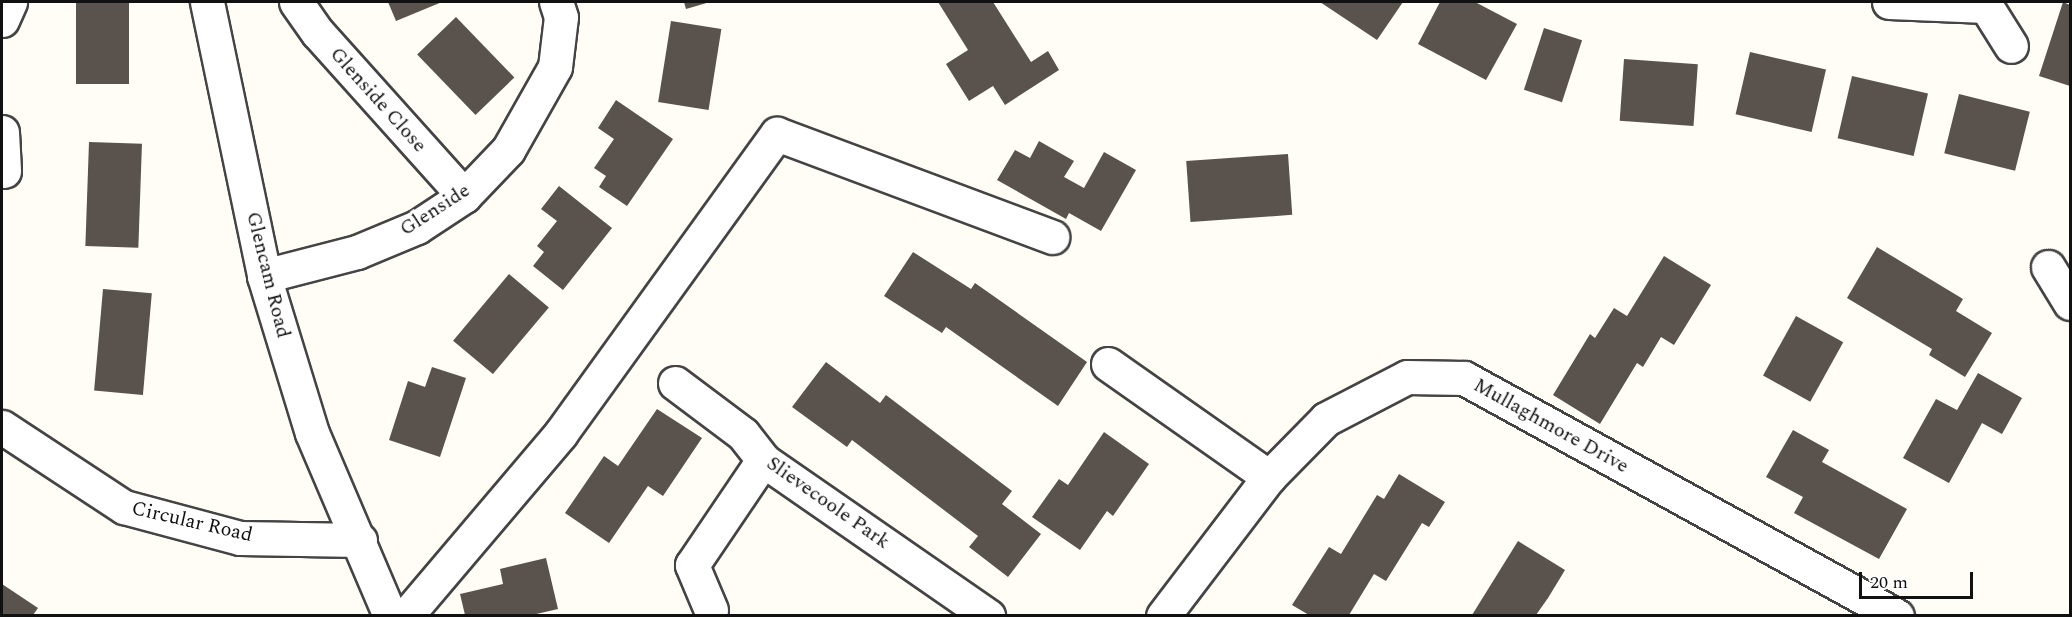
<!DOCTYPE html>
<html>
<head>
<meta charset="utf-8">
<style>
  body { margin:0 }
  #map { position:relative; width:2072px; height:617px; overflow:hidden; background:#fffdf5; font-family:Spectral,serif }
  div>[style] { position:absolute }
  .building>* { inset:0; background:#5a524d; transform-origin:0 0 }
  .roads { filter:drop-shadow(2px 0 #444) drop-shadow(-2px 0 #444) drop-shadow(0 2px #444) drop-shadow(0 -2px #444) }
  .minor>* { height:33px; margin:-16.5px; padding:0 16.5px; transform-origin:16.5px; border-radius:16.5px; background:#fff }
  span { translate:-50% -50%; white-space:nowrap; text-align:center; line-height:1.15; -webkit-text-stroke:6px #fff; paint-order:stroke }
  .street-label { font-size:20px; color:#111 }
  .frame { position:absolute; inset:0; border:3px solid #111; pointer-events:none }
  .scale { position:absolute; left:1859px; top:572px; width:114px; height:27px; box-sizing:border-box; border:3px solid #111; border-top:0; padding-left:8px; font-size:18px; line-height:21px; white-space:nowrap; color:#111; -webkit-text-stroke:4px #fff; paint-order:stroke }
</style>
</head>
<body>
<div id="map">
  <div class="building">
    <i style="left:76px;top:2px;width:53px;height:82px"></i>
    <i style="clip-path:polygon(388px 2px,442px 2px,396px 21px)"></i>
    <i style="clip-path:polygon(684px 2px,710px 2px,686px 9px)"></i>
    <i style="clip-path:polygon(938px 2px,993px 2px,1031px 62px,1048px 51px,1059px 70px,1005px 105px,993px 86px,969px 101px,946px 64px,968px 50px)"></i>
    <i style="clip-path:polygon(1320px 2px,1403px 2px,1377px 40px)"></i>
    <i style="clip-path:polygon(1440px 2px,1475px 2px,1517px 24px,1486px 80px,1418px 44px)"></i>
    <i style="clip-path:polygon(2063px 2px,2070px 5px,2070px 86px,2039px 76px)"></i>
    <i style="left:456px;top:17px;width:84px;height:54px;rotate:46deg"></i>
    <i style="left:671px;top:21px;width:51px;height:82px;rotate:9deg"></i>
    <i style="left:1544px;top:28px;width:40px;height:65px;rotate:18deg"></i>
    <i style="left:1750px;top:52px;width:78px;height:64px;rotate:13deg"></i>
    <i style="left:1624px;top:59px;width:74px;height:62px;rotate:4deg"></i>
    <i style="left:1852px;top:76px;width:78px;height:64px;rotate:13deg"></i>
    <i style="left:1959px;top:94px;width:73px;height:61px;rotate:14deg"></i>
    <i style="clip-path:polygon(616px 100px,673px 139px,627px 206px,599px 187px,606px 176px,594px 168px,614px 139px,598px 128px)"></i>
    <i style="clip-path:polygon(1039px 141px,1074px 161px,1064px 177px,1084px 188px,1104px 152px,1136px 170px,1101px 231px,1069px 213px,1066px 219px,997px 180px,1015px 150px,1030px 158px)"></i>
    <i style="left:89px;top:142px;width:53px;height:104px;rotate:2deg"></i>
    <i style="left:1288px;top:154px;width:61px;height:102px;rotate:86deg"></i>
    <i style="clip-path:polygon(559px 186px,612px 228px,563px 290px,533px 266px,544px 252px,537px 246px,557px 221px,541px 209px)"></i>
    <i style="clip-path:polygon(1877px 247px,1963px 299px,1956px 311px,1992px 333px,1965px 377px,1929px 355px,1932px 349px,1847px 298px)"></i>
    <i style="clip-path:polygon(913px 252px,971px 289px,975px 283px,1087px 362px,1058px 406px,946px 327px,942px 333px,884px 296px)"></i>
    <i style="clip-path:polygon(1664px 256px,1711px 285px,1674px 345px,1661px 337px,1643px 367px,1637px 363px,1600px 424px,1553px 395px,1590px 334px,1595px 338px,1614px 308px,1627px 316px)"></i>
    <i style="left:509px;top:274px;width:52px;height:87px;rotate:40deg"></i>
    <i style="left:103px;top:289px;width:49px;height:102px;rotate:5deg"></i>
    <i style="left:1796px;top:316px;width:54px;height:68px;rotate:29deg"></i>
    <i style="clip-path:polygon(826px 362px,880px 403px,886px 395px,1012px 491px,1002px 504px,1041px 534px,1008px 577px,969px 547px,978px 536px,852px 440px,847px 447px,792px 407px)"></i>
    <i style="clip-path:polygon(432px 367px,466px 378px,440px 457px,389px 440px,408px 381px,425px 387px)"></i>
    <i style="clip-path:polygon(1978px 373px,2022px 398px,2002px 434px,1982px 423px,1949px 483px,1903px 458px,1936px 399px,1957px 410px)"></i>
    <i style="clip-path:polygon(657px 409px,702px 438px,663px 496px,648px 486px,609px 543px,565px 513px,604px 456px,618px 466px)"></i>
    <i style="clip-path:polygon(1793px 430px,1829px 450px,1822px 462px,1907px 509px,1879px 559px,1794px 513px,1803px 497px,1766px 477px)"></i>
    <i style="clip-path:polygon(1104px 432px,1149px 464px,1113px 516px,1107px 511px,1080px 550px,1032px 517px,1059px 479px,1068px 485px)"></i>
    <i style="clip-path:polygon(1399px 474px,1445px 502px,1429px 527px,1422px 523px,1386px 581px,1374px 574px,1349px 615px,1309px 615px,1292px 605px,1329px 547px,1341px 554px,1377px 495px,1384px 499px)"></i>
    <i style="clip-path:polygon(1518px 541px,1565px 570px,1548px 598px,1536px 615px,1472px 615px)"></i>
    <i style="clip-path:polygon(546px 558px,558px 609px,532px 615px,465px 615px,460px 594px,503px 584px,500px 569px)"></i>
    <i style="clip-path:polygon(2px 584px,38px 608px,33px 615px,2px 615px)"></i>
  </div>
  <div class="roads">
    <div class="minor">
      <i style="left:207px;top:2px;width:280px;rotate:78.2deg"></i>
      <i style="left:264px;top:276px;width:164px;rotate:73deg"></i>
      <i style="left:312px;top:433px;width:199px;rotate:66.9deg"></i>
      <i style="left:296px;top:2px;width:38px;rotate:55deg"></i>
      <i style="left:318px;top:33px;width:219px;rotate:48.1deg"></i>
      <i style="left:1889px;top:2px;width:97px;rotate:2.4deg"></i>
      <i style="left:1986px;top:6px;width:47px;rotate:58deg"></i>
      <i style="left:2px;top:20px;width:20px;rotate:-66deg"></i>
      <i style="left:2px;top:132px;width:39px;rotate:87deg"></i>
      <i style="left:2048px;top:267px;width:42px;rotate:58.6deg"></i>
      <i style="left:264px;top:276px;width:96px;rotate:-14.5deg"></i>
      <i style="left:357px;top:252px;width:65px;rotate:-22.6deg"></i>
      <i style="left:417px;top:227px;width:56px;rotate:-33.4deg"></i>
      <i style="left:464px;top:196px;width:64px;rotate:-46.3deg"></i>
      <i style="left:508px;top:150px;width:95px;rotate:-60.5deg"></i>
      <i style="left:555px;top:67px;width:50px;rotate:-83.2deg"></i>
      <i style="left:561px;top:17px;width:16px;rotate:-108deg"></i>
      <i style="left:1108px;top:364px;width:197px;rotate:35.1deg"></i>
      <i style="left:675px;top:383px;width:85px;rotate:36.9deg"></i>
      <i style="left:743px;top:434px;width:33px;rotate:52deg"></i>
      <i style="left:763px;top:460px;width:274px;rotate:34.7deg"></i>
      <i style="left:2px;top:427px;width:146px;rotate:33.3deg"></i>
      <i style="left:124px;top:507px;width:120px;rotate:15deg"></i>
      <i style="left:240px;top:538px;width:120px;rotate:1deg"></i>
      <i style="left:711px;top:610px;width:49px;rotate:-112.9deg"></i>
      <i style="left:692px;top:565px;width:127px;rotate:-55.9deg"></i>
      <i style="left:406px;top:616px;width:240px;rotate:-49.7deg"></i>
      <i style="left:561px;top:433px;width:369px;rotate:-54.2deg"></i>
      <i style="left:777px;top:134px;width:294px;rotate:20.5deg"></i>
      <i style="left:1163px;top:616px;width:175px;rotate:-52.7deg"></i>
      <i style="left:1269px;top:477px;width:81px;rotate:-45.5deg"></i>
      <i style="left:1326px;top:419px;width:91px;rotate:-27.4deg"></i>
      <i style="left:1407px;top:377px;width:57px;rotate:1deg"></i>
      <i style="left:1464px;top:378px;width:494px;rotate:28.8deg"></i>
    </div>
  </div>
  <div class="street-label">
    <span style="left:378px;top:100px;rotate:48deg">Glenside Close</span>
    <span style="left:435px;top:210px;rotate:-33deg">Glenside</span>
    <span style="left:268px;top:275px;rotate:76deg">Glencam Road</span>
    <span style="left:1551px;top:426px;rotate:29deg">Mullaghmore Drive</span>
    <span style="left:828px;top:503px;rotate:35deg">Slievecoole Park</span>
    <span style="left:192px;top:522px;rotate:13deg">Circular Road</span>
  </div>
  <div class="frame"></div>
  <div class="scale">20 m</div>
</div>
</body>
</html>
